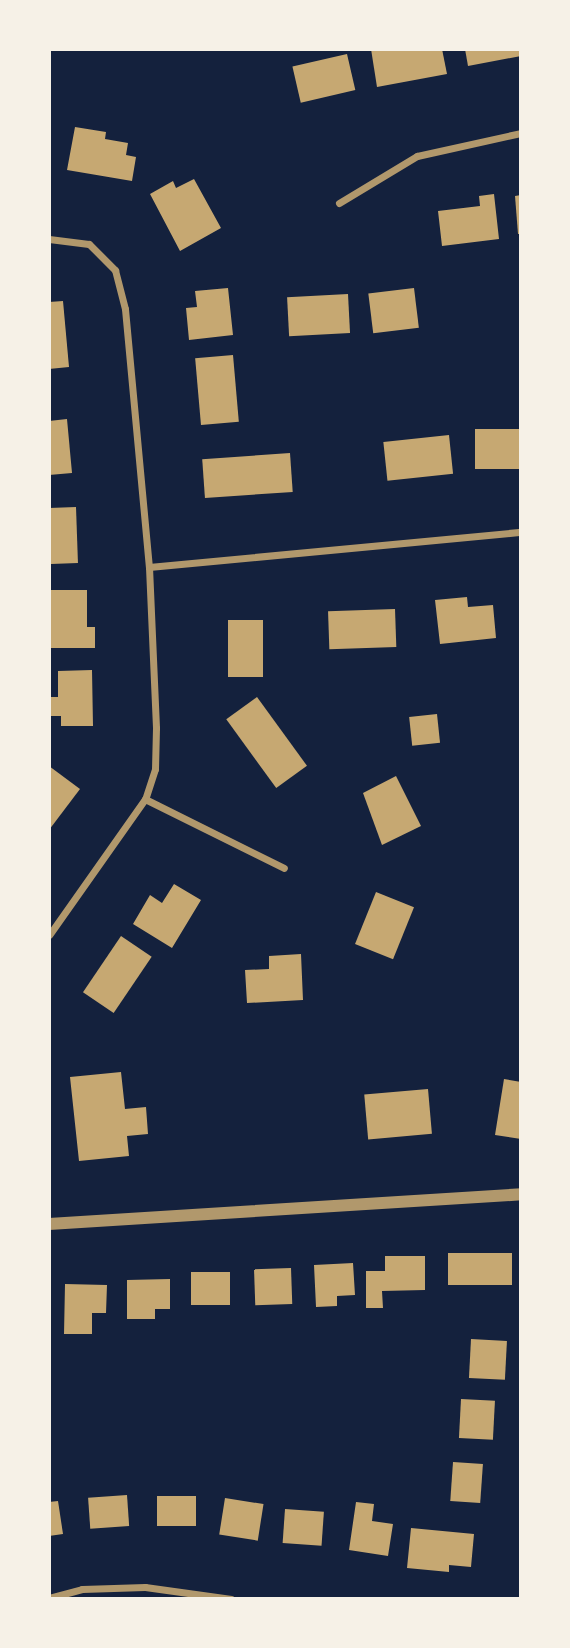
<!DOCTYPE html>
<html>
<head>
<meta charset="utf-8">
<style>
  body { margin:0 }
  #map { position:relative; width:570px; height:1648px; overflow:hidden; background:#14213d; font-family:"PT Sans",sans-serif }
  div>[style] { position:absolute }
  .building>* { inset:0; background:#c6a872; transform-origin:0 0 }
  .minor>* { height:7px; margin:-3.5px; padding:0 3.5px; transform-origin:3.5px; border-radius:3.5px; background:#b1986c }
  .tertiary>* { height:12px; margin:-6px; padding:0 6px; transform-origin:6px; border-radius:6px; background:#b1986c }
  span { translate:-50% -50%; white-space:nowrap; text-align:center; line-height:1.15; -webkit-text-stroke:5px #f6f1e7; paint-order:stroke }
  .frame { position:absolute; inset:0; border:51px solid #f6f1e7; pointer-events:none }
</style>
</head>
<body>
<div id="map">
  <div class="building">
    <i style="clip-path:polygon(371px 49px,442px 49px,447px 74px,377px 87px)"></i>
    <i style="clip-path:polygon(465px 49px,521px 49px,521px 56px,468px 66px)"></i>
    <i style="left:347px;top:54px;width:37px;height:56px;rotate:77deg"></i>
    <i style="clip-path:polygon(75px 127px,106px 132px,105px 139px,128px 143px,126px 155px,136px 157px,132px 181px,67px 170px)"></i>
    <i style="clip-path:polygon(194px 179px,221px 228px,180px 251px,150px 194px,173px 181px,176px 188px)"></i>
    <i style="clip-path:polygon(494px 194px,499px 239px,442px 246px,438px 211px,480px 206px,479px 196px)"></i>
    <i style="clip-path:polygon(521px 195px,521px 234px,518px 234px,515px 196px)"></i>
    <i style="clip-path:polygon(228px 288px,233px 335px,189px 340px,186px 308px,197px 307px,195px 291px)"></i>
    <i style="left:414px;top:288px;width:40px;height:46px;rotate:83deg"></i>
    <i style="left:348px;top:294px;width:39px;height:61px;rotate:87deg"></i>
    <i style="clip-path:polygon(63px 301px,69px 367px,49px 369px,49px 302px)"></i>
    <i style="left:233px;top:355px;width:67px;height:38px;rotate:85deg"></i>
    <i style="clip-path:polygon(67px 419px,72px 473px,49px 475px,49px 421px)"></i>
    <i style="left:521px;top:429px;width:40px;height:46px;rotate:90deg"></i>
    <i style="left:449px;top:435px;width:39px;height:66px;rotate:84deg"></i>
    <i style="left:290px;top:453px;width:39px;height:88px;rotate:86deg"></i>
    <i style="left:76px;top:507px;width:56px;height:27px;rotate:88deg"></i>
    <i style="clip-path:polygon(49px 590px,87px 590px,87px 627px,95px 627px,95px 648px,50px 648px)"></i>
    <i style="clip-path:polygon(467px 597px,468px 607px,493px 605px,496px 638px,440px 644px,435px 600px)"></i>
    <i style="left:395px;top:609px;width:38px;height:67px;rotate:88deg"></i>
    <i style="left:228px;top:620px;width:35px;height:57px"></i>
    <i style="clip-path:polygon(92px 670px,93px 726px,61px 726px,61px 716px,49px 716px,49px 697px,58px 697px,58px 671px)"></i>
    <i style="left:257px;top:697px;width:85px;height:38px;rotate:54deg"></i>
    <i style="left:437px;top:714px;width:29px;height:28px;rotate:84deg"></i>
    <i style="clip-path:polygon(49px 766px,80px 789px,49px 830px)"></i>
    <i style="clip-path:polygon(396px 776px,421px 826px,382px 845px,363px 793px)"></i>
    <i style="clip-path:polygon(174px 884px,201px 900px,172px 948px,133px 924px,150px 895px,162px 903px)"></i>
    <i style="left:376px;top:892px;width:41px;height:56px;rotate:22deg"></i>
    <i style="left:121px;top:936px;width:37px;height:68px;rotate:34deg"></i>
    <i style="clip-path:polygon(301px 954px,303px 1000px,247px 1003px,245px 970px,269px 969px,269px 956px)"></i>
    <i style="clip-path:polygon(121px 1072px,125px 1109px,146px 1107px,148px 1134px,127px 1136px,129px 1156px,79px 1161px,70px 1077px)"></i>
    <i style="clip-path:polygon(504px 1079px,521px 1082px,521px 1139px,495px 1135px)"></i>
    <i style="left:428px;top:1089px;width:45px;height:64px;rotate:85deg"></i>
    <i style="left:448px;top:1253px;width:64px;height:32px"></i>
    <i style="clip-path:polygon(385px 1256px,425px 1256px,425px 1290px,382px 1291px,383px 1308px,366px 1308px,366px 1271px,385px 1271px)"></i>
    <i style="clip-path:polygon(353px 1263px,355px 1295px,337px 1296px,337px 1306px,316px 1307px,314px 1265px)"></i>
    <i style="left:291px;top:1268px;width:36px;height:37px;rotate:88deg"></i>
    <i style="left:230px;top:1272px;width:33px;height:39px;rotate:90deg"></i>
    <i style="clip-path:polygon(170px 1279px,170px 1309px,155px 1309px,155px 1319px,127px 1319px,127px 1280px)"></i>
    <i style="clip-path:polygon(65px 1284px,107px 1285px,106px 1313px,92px 1313px,92px 1334px,64px 1334px)"></i>
    <i style="left:471px;top:1339px;width:36px;height:39px;rotate:3deg"></i>
    <i style="left:461px;top:1399px;width:34px;height:39px;rotate:3deg"></i>
    <i style="left:453px;top:1462px;width:30px;height:39px;rotate:4deg"></i>
    <i style="left:127px;top:1495px;width:31px;height:39px;rotate:86deg"></i>
    <i style="left:157px;top:1496px;width:39px;height:30px"></i>
    <i style="left:225px;top:1498px;width:39px;height:37px;rotate:9deg"></i>
    <i style="clip-path:polygon(58px 1501px,63px 1534px,49px 1536px,49px 1502px)"></i>
    <i style="clip-path:polygon(356px 1502px,374px 1504px,372px 1521px,393px 1524px,388px 1556px,349px 1550px)"></i>
    <i style="left:285px;top:1509px;width:39px;height:34px;rotate:4deg"></i>
    <i style="clip-path:polygon(411px 1528px,474px 1534px,471px 1567px,449px 1565px,449px 1572px,407px 1568px)"></i>
  </div>
  <div class="minor">
    <i style="left:339px;top:203px;width:91px;rotate:-31.1deg"></i>
    <i style="left:417px;top:156px;width:107px;rotate:-12.5deg"></i>
    <i style="left:49px;top:239px;width:40px;rotate:7.1deg"></i>
    <i style="left:89px;top:244px;width:37px;rotate:45deg"></i>
    <i style="left:115px;top:270px;width:40px;rotate:75.6deg"></i>
    <i style="left:125px;top:309px;width:259px;rotate:84.7deg"></i>
    <i style="left:149px;top:567px;width:161px;rotate:87.5deg"></i>
    <i style="left:156px;top:728px;width:41px;rotate:91.4deg"></i>
    <i style="left:155px;top:769px;width:32px;rotate:108deg"></i>
    <i style="left:145px;top:799px;width:166px;rotate:125.2deg"></i>
    <i style="left:149px;top:567px;width:374px;rotate:-5.4deg"></i>
    <i style="left:145px;top:799px;width:155px;rotate:26.4deg"></i>
    <i style="left:49px;top:1598px;width:34px;rotate:-15deg"></i>
    <i style="left:82px;top:1589px;width:63px;rotate:-1.8deg"></i>
    <i style="left:145px;top:1587px;width:87px;rotate:7.9deg"></i>
  </div>
  <div class="tertiary">
    <i style="left:49px;top:1224px;width:473px;rotate:-3.6deg"></i>
  </div>
  <div class="frame"></div>
</div>
</body>
</html>
